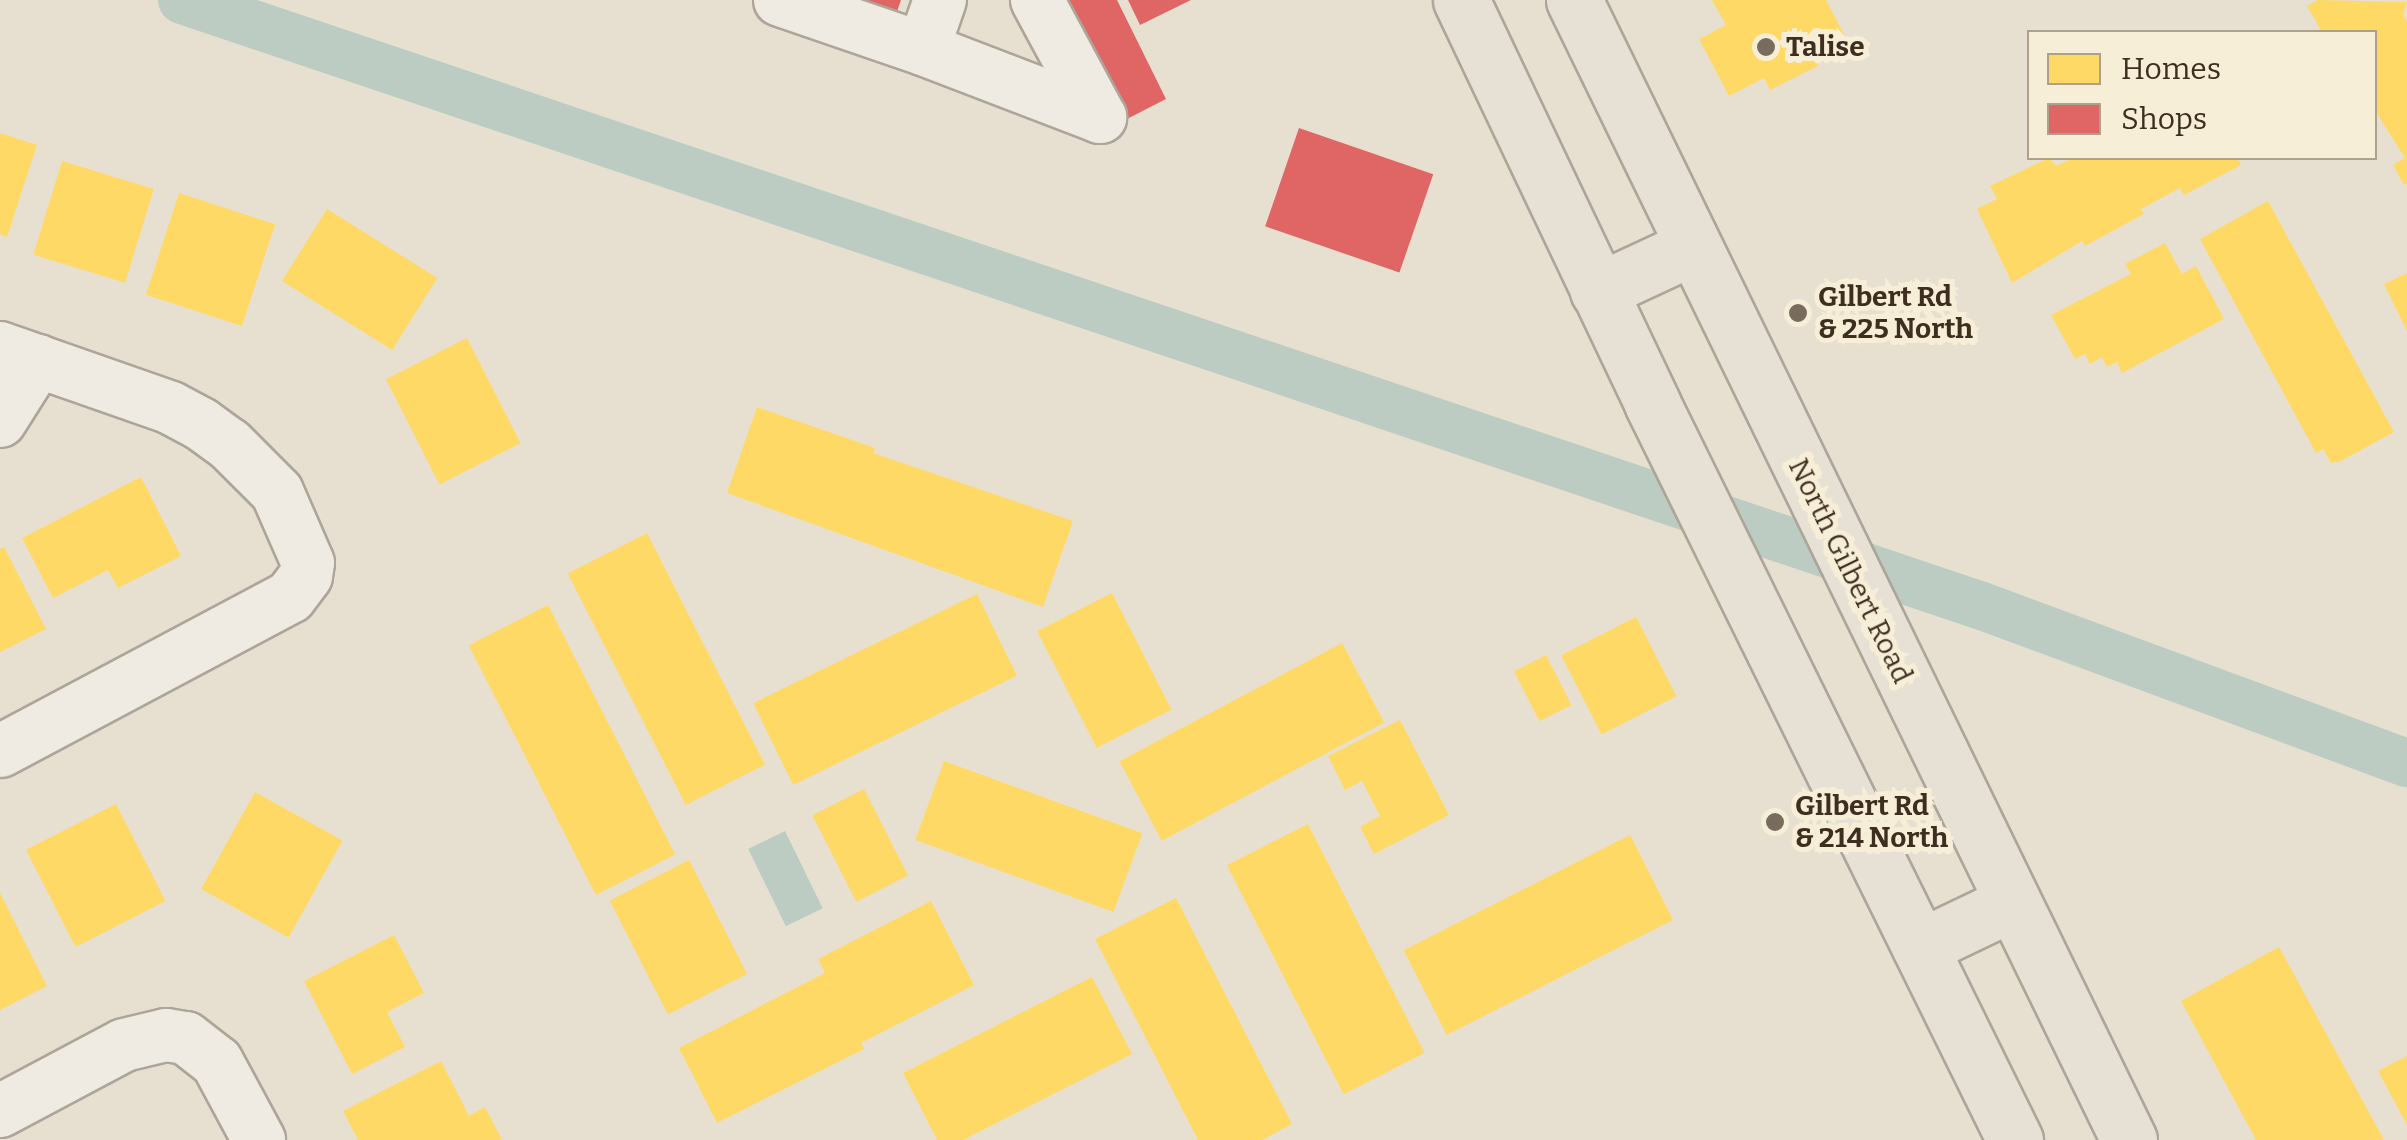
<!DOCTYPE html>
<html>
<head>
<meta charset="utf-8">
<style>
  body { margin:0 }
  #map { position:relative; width:2407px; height:1140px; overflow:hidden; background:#e7e0d1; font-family:Bitter,serif }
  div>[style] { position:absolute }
  .water>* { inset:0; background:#bcccc2; transform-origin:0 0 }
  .homes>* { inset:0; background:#ffd966; transform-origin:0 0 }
  .shops>* { inset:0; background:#e06666; transform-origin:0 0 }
  .canal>* { height:48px; margin:-24px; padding:0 24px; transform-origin:24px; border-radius:24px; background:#bcccc2 }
  .roads { filter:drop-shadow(2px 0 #ada599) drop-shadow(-2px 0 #ada599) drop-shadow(0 2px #ada599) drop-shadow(0 -2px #ada599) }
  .minor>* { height:52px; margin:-26px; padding:0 26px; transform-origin:26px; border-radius:26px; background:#efebe3 }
  .major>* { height:55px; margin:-27.5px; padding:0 27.5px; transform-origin:27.5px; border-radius:27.5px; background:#e6e1d4 }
  .dots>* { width:28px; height:28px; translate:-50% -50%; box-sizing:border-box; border:5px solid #f7eed8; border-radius:50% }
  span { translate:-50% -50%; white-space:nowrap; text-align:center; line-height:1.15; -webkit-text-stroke:10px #f7eed8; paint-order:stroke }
  .poi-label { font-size:28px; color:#3d2e20; font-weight:700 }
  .left { translate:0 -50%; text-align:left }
  .street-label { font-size:28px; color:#3d2e20 }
  .legend { position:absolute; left:2027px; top:30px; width:350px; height:130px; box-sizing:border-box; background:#f7eed8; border:2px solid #ada18e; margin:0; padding:12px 18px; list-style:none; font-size:30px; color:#3d2e20 }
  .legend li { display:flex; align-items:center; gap:20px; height:50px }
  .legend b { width:50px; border:2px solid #ada18e }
</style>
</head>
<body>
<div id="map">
  <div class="water">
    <i style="left:785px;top:831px;width:86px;height:41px;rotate:64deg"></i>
  </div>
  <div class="homes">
    <i style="clip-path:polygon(1712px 0,1826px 0,1846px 38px,1813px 56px,1818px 66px,1770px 90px,1764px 78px,1729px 96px,1699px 39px,1726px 25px)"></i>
    <i style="clip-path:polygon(2318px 0,2407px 2px,2403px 14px,2407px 22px,2407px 184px,2404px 185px,2393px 165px,2405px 158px,2374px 109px,2374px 32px,2322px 32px,2307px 6px)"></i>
    <i style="clip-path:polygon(0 133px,37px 145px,7px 237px,0 234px)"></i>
    <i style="clip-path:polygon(2049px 158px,2056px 166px,2073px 158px,2237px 158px,2241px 165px,2184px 195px,2180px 188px,2141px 209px,2144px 214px,2085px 246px,2082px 241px,2012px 283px,1977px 209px,1997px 199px,1990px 186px)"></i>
    <i style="left:62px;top:161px;width:96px;height:98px;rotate:17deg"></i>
    <i style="left:179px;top:193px;width:101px;height:107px;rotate:18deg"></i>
    <i style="clip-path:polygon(2268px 201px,2394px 432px,2341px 461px,2331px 463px,2323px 449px,2316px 453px,2200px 239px)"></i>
    <i style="left:327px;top:209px;width:130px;height:85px;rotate:32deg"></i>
    <i style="clip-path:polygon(2165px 243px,2182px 274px,2196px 266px,2224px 319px,2122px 373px,2117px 362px,2107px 367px,2102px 357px,2090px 364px,2085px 354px,2075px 359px,2051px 315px,2131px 274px,2125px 264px)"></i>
    <i style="clip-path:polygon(2407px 273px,2407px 331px,2384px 284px)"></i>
    <i style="left:467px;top:338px;width:118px;height:91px;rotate:63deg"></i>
    <i style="clip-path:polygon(757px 407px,875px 448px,873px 453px,1073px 521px,1043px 607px,727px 493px)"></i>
    <i style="clip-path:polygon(141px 477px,181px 556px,118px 588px,108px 570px,53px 598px,22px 538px)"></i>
    <i style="left:647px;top:533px;width:260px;height:89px;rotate:63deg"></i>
    <i style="clip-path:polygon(4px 547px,46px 629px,0 652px,0 549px)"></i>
    <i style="left:1112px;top:593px;width:131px;height:84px;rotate:63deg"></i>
    <i style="left:977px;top:594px;width:91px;height:249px;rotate:64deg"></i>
    <i style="left:548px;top:605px;width:280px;height:89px;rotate:63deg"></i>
    <i style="left:1636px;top:617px;width:89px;height:84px;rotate:63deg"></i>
    <i style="left:1342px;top:643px;width:90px;height:252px;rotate:62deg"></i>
    <i style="left:1546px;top:655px;width:56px;height:36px;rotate:63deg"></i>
    <i style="clip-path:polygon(1400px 720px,1449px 815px,1374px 854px,1360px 827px,1380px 816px,1362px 781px,1345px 790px,1328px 756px)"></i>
    <i style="left:944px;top:761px;width:211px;height:84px;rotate:20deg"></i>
    <i style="left:864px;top:789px;width:97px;height:58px;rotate:63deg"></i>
    <i style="left:255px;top:792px;width:100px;height:111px;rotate:29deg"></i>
    <i style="left:116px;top:804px;width:109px;height:101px;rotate:63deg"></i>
    <i style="left:1308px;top:824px;width:257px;height:91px;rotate:63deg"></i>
    <i style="left:1630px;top:835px;width:95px;height:254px;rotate:63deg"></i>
    <i style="left:689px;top:860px;width:128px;height:89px;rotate:63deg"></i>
    <i style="clip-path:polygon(0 893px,47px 986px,0 1010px)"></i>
    <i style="clip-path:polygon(1176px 898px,1292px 1124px,1262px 1140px,1198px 1140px,1095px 939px)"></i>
    <i style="clip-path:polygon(931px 901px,974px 985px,861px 1043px,864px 1049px,717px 1123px,679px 1048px,825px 973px,818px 959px)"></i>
    <i style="clip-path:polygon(394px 935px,424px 993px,387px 1012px,405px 1047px,352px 1074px,304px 981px)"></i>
    <i style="clip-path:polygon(2279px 947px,2384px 1140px,2256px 1140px,2181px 1001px)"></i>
    <i style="clip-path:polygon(1092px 977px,1132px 1054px,963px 1140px,937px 1140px,903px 1073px)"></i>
    <i style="clip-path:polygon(2407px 1056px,2407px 1125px,2378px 1071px)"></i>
    <i style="clip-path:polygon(441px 1061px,469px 1116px,485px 1107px,502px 1140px,358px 1140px,343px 1111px)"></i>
  </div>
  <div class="shops">
    <i style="clip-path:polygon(854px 0,901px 0,894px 20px)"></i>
    <i style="clip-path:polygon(1065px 0,1117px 0,1166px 99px,1125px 120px)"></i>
    <i style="clip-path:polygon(1128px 0,1191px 0,1140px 25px)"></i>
    <i style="left:1299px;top:128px;width:142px;height:104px;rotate:19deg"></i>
  </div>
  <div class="canal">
    <i style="left:182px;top:0;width:1899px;rotate:18.61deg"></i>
    <i style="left:1982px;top:606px;width:453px;rotate:20.3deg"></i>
  </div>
  <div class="roads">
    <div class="minor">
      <i style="left:780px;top:0;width:151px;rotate:18.9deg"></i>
      <i style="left:923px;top:49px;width:52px;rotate:-70.9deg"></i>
      <i style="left:923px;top:49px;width:190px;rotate:21deg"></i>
      <i style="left:1100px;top:117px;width:133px;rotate:-118.3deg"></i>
      <i style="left:0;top:348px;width:181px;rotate:19.3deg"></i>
      <i style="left:171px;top:408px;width:34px;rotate:28deg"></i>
      <i style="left:201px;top:424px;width:34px;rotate:36deg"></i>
      <i style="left:229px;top:444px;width:68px;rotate:45deg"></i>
      <i style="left:277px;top:492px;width:77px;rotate:66.4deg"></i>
      <i style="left:308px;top:563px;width:13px;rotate:99deg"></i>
      <i style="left:306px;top:576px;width:26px;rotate:127deg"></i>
      <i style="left:290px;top:597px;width:328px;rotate:152deg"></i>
      <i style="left:0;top:421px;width:71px;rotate:-57.7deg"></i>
      <i style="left:0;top:1111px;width:140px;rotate:-28deg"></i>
      <i style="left:124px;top:1045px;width:43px;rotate:-13.4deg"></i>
      <i style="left:166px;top:1035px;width:20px;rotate:9deg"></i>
      <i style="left:186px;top:1038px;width:39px;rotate:38deg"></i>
      <i style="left:217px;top:1062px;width:89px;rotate:61.7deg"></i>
    </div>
    <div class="major">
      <i style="left:1461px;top:0;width:446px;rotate:64.6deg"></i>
      <i style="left:1652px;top:403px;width:822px;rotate:63.78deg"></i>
      <i style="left:1574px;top:0;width:1268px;rotate:64.04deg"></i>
      <i style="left:1598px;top:291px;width:105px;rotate:-24.9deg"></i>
      <i style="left:1920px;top:947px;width:102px;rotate:-25.6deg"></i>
    </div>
  </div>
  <div class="dots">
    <i style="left:1766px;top:47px;background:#786c5e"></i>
    <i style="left:1798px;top:313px;background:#786c5e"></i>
    <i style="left:1775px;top:822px;background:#786c5e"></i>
  </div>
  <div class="poi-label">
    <span class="left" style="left:1786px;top:47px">Talise</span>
    <span class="left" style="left:1818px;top:313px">Gilbert Rd<br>&amp; 225 North</span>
    <span class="left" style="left:1795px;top:822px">Gilbert Rd<br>&amp; 214 North</span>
  </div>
  <div class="street-label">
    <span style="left:1850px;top:571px;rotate:64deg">North Gilbert Road</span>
  </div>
  <ul class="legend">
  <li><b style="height:28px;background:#ffd966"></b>Homes</li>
  <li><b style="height:28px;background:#e06666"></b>Shops</li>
  </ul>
</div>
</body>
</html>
